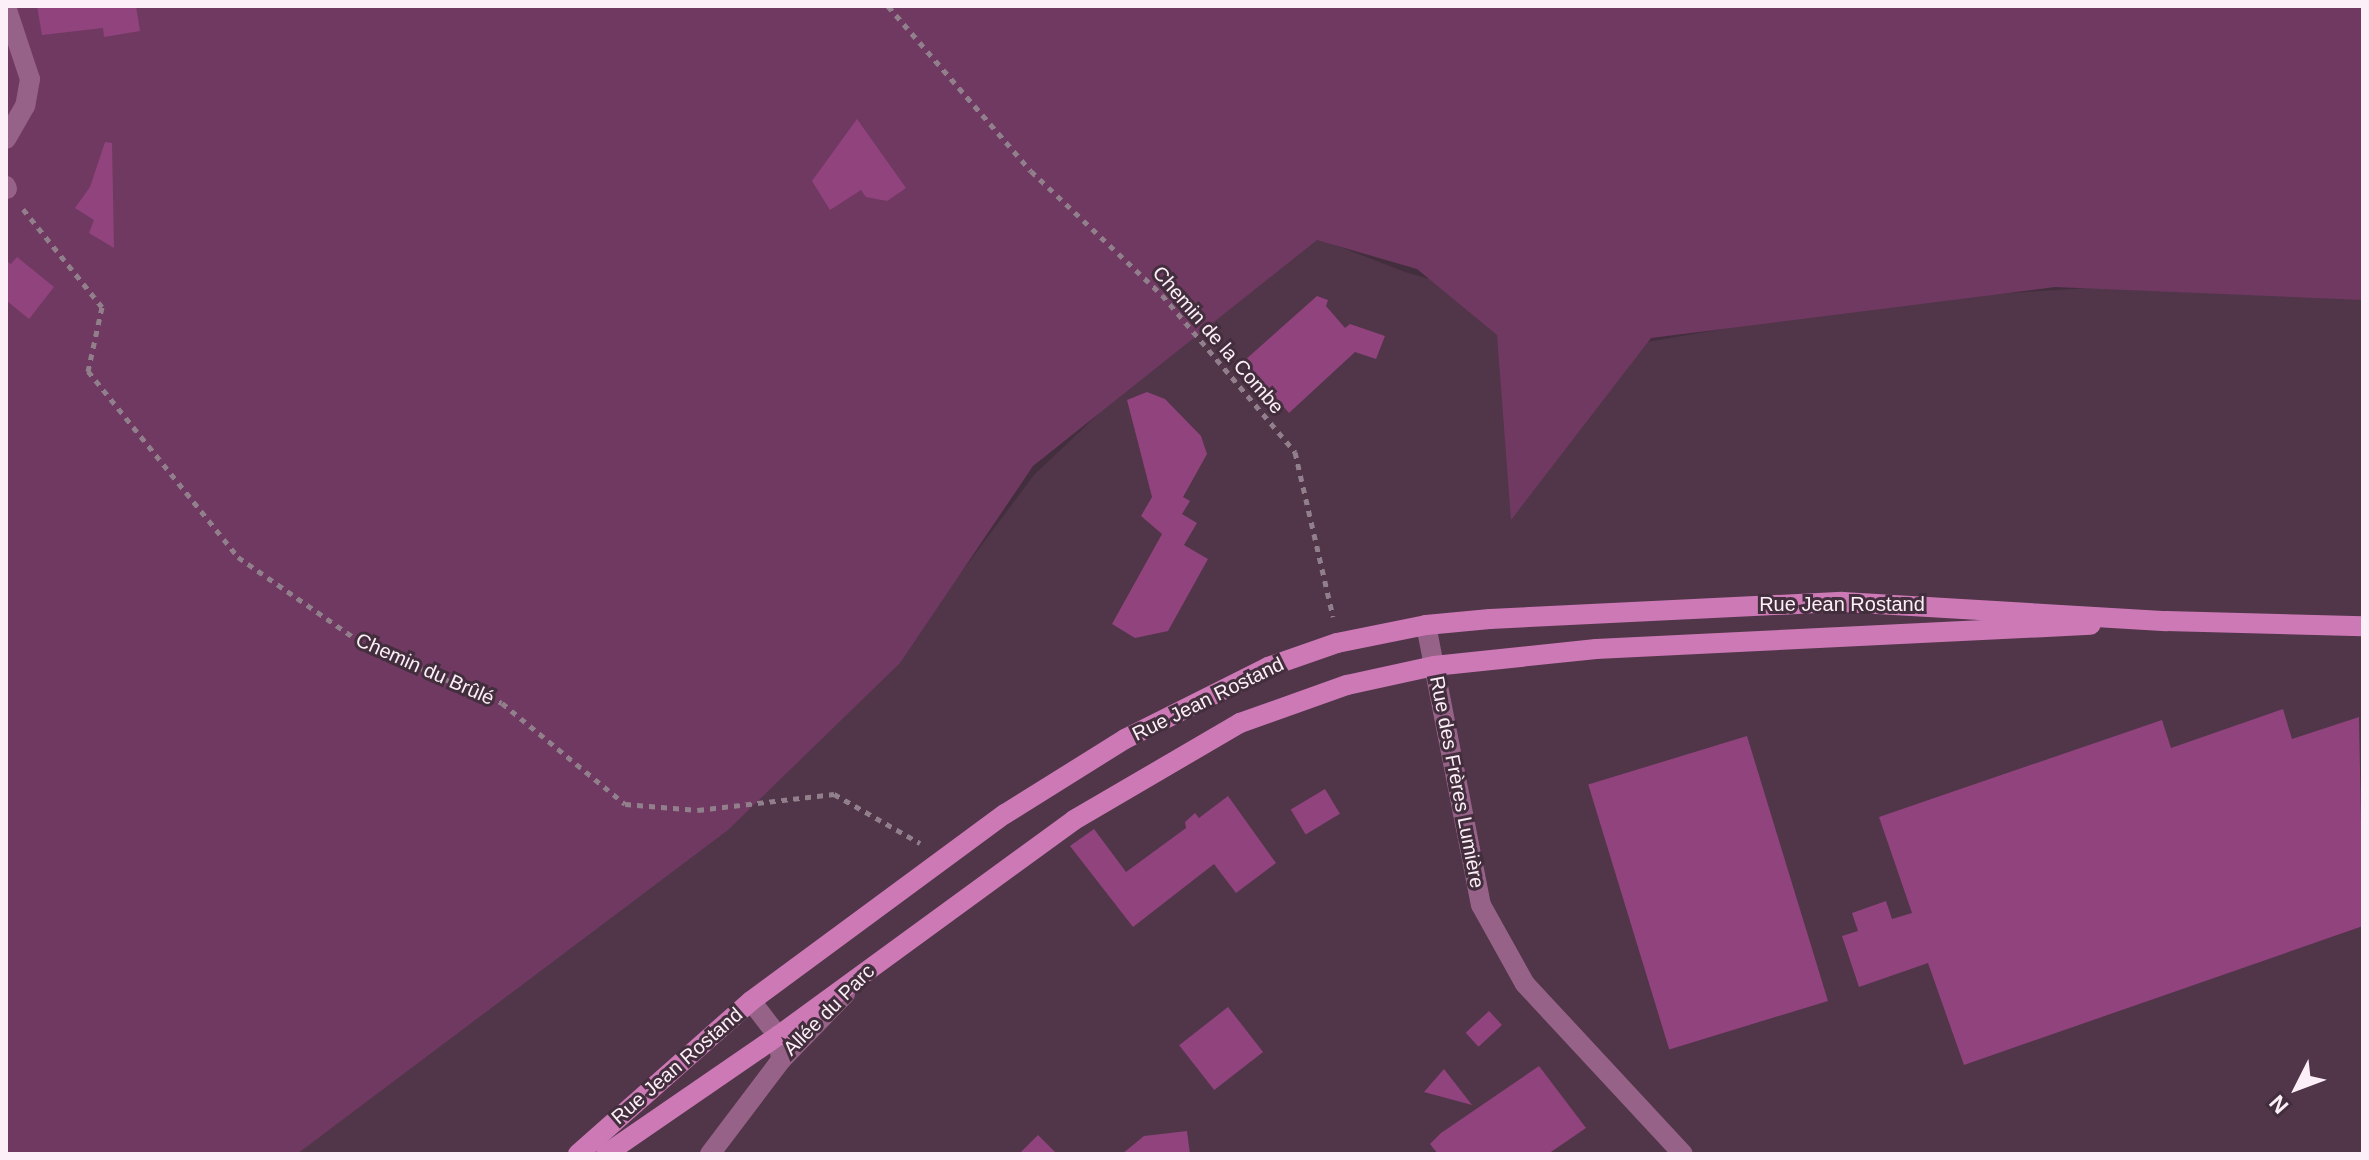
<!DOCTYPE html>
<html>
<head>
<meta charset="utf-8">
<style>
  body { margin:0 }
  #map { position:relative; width:2369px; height:1160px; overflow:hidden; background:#432e3d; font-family:Arial,sans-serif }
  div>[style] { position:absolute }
  .built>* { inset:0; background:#513549 }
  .green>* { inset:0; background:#703962 }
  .building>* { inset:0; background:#91437e; transform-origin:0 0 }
  .path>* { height:5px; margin-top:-2.5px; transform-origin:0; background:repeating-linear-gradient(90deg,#917f8b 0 6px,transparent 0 12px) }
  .minor>* { height:20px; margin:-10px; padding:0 10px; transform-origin:10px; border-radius:10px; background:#976288 }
  .secondary>* { height:20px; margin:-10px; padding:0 10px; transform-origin:10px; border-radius:10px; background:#cc79b6 }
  span { translate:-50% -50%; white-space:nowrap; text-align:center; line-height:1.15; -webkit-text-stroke:6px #432e3d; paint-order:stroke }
  .street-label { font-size:20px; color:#fdeff8 }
  .frame { position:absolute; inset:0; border:8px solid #fdeff8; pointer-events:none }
  .north { position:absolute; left:2257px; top:1048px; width:80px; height:80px; -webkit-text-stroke:6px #432e3d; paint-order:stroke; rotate:228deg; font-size:22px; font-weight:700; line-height:32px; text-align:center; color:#fdeff8 }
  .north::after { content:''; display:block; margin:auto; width:28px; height:36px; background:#fdeff8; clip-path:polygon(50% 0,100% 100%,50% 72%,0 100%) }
</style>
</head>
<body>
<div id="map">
  <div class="built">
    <i style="clip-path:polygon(1312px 236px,1405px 272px,1647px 342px,1885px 301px,2212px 280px,2363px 286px,2363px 1154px,285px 1154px,891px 666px,1034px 475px,1152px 363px)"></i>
  </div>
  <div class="green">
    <i style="clip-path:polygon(6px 6px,2363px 6px,2363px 300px,2055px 287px,1651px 338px,1511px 520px,1497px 335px,1417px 269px,1317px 240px,1033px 466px,900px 663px,728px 830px,297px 1154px,6px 1154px)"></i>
  </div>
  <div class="building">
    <i style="clip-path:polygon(37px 6px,136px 6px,140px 31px,104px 37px,103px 28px,42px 35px)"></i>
    <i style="clip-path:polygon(857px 119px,906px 188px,887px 201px,866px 197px,861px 190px,830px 210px,812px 181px)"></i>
    <i style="clip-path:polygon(105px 142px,112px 143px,114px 248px,89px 233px,94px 220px,75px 208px,90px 187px)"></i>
    <i style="clip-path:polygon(17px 257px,54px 287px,29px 319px,6px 300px,6px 261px,11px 264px)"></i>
    <i style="clip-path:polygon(1317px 296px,1328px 300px,1326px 306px,1345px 328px,1350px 324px,1385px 336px,1376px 359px,1355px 352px,1289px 413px,1244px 361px)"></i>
    <i style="clip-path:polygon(1147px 392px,1165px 399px,1201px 436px,1207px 454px,1183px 497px,1190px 501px,1182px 514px,1197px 523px,1184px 545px,1208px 559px,1168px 631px,1135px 638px,1112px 624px,1162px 534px,1141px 516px,1152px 497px,1127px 400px)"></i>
    <i style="clip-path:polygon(2283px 709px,2292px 739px,2359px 717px,2363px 926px,1964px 1065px,1928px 963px,1859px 987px,1842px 936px,1858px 931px,1852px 913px,1886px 901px,1892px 919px,1912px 913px,1879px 817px,2162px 720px,2171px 748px)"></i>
    <i style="left:1747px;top:736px;width:277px;height:166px;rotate:73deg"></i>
    <i style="left:1325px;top:789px;width:29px;height:40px;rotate:59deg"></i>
    <i style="clip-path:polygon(1228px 796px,1276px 863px,1236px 893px,1214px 864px,1133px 927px,1070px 846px,1094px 829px,1126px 872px,1186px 828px,1185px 822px,1195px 813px,1199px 818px)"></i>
    <i style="left:1228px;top:1007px;width:57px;height:62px;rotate:52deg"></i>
    <i style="left:1489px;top:1011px;width:19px;height:32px;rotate:47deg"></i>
    <i style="clip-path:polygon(1539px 1066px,1586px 1128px,1548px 1154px,1438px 1154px,1430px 1144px,1441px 1133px)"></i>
    <i style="clip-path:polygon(1444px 1069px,1472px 1105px,1424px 1092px)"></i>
    <i style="clip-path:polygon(1187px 1131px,1190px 1154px,1122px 1154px,1144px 1136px)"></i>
    <i style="clip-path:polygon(1038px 1135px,1057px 1154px,1019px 1154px)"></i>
  </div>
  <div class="path">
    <i style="left:888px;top:6px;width:218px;rotate:49.1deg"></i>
    <i style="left:1031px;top:171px;width:180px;rotate:43.4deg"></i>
    <i style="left:1162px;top:295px;width:206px;rotate:49.7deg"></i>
    <i style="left:1295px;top:452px;width:169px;rotate:77deg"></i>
    <i style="left:23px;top:209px;width:126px;rotate:51.1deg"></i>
    <i style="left:102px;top:307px;width:66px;rotate:102.3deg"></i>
    <i style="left:88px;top:371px;width:239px;rotate:51.1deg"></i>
    <i style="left:238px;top:557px;width:156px;rotate:34.8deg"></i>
    <i style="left:366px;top:646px;width:147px;rotate:22.7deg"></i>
    <i style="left:502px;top:703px;width:159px;rotate:39.4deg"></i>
    <i style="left:625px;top:804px;width:73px;rotate:4.7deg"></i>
    <i style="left:698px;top:810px;width:137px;rotate:-6.7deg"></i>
    <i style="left:834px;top:794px;width:99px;rotate:29.7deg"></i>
  </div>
  <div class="minor">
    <i style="left:6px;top:7px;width:76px;rotate:71.6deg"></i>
    <i style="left:30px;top:79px;width:27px;rotate:100deg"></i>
    <i style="left:25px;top:106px;width:38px;rotate:120deg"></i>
    <i style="left:6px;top:186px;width:3px;rotate:72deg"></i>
    <i style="left:1426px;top:625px;width:285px;rotate:78.9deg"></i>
    <i style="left:1481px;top:905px;width:90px;rotate:60.9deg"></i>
    <i style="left:1525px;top:984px;width:232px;rotate:47.1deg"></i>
    <i style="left:781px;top:1060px;width:92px;rotate:-45.9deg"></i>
    <i style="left:710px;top:1154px;width:118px;rotate:-52.9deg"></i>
    <i style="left:781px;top:1060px;width:24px;rotate:-97deg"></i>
    <i style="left:778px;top:1036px;width:44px;rotate:-127.6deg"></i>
  </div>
  <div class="secondary">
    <i style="left:578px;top:1154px;width:231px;rotate:-41.5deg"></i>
    <i style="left:751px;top:1001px;width:315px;rotate:-36.4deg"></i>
    <i style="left:1005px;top:814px;width:142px;rotate:-32deg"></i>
    <i style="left:1125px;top:739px;width:160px;rotate:-26.7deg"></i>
    <i style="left:1268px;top:667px;width:73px;rotate:-19.2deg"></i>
    <i style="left:1337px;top:643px;width:91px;rotate:-11.4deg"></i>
    <i style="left:1426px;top:625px;width:64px;rotate:-5.4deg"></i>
    <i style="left:1490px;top:619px;width:353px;rotate:-2.8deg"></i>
    <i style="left:1843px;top:602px;width:324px;rotate:3.4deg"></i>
    <i style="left:2166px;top:621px;width:197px;rotate:1.5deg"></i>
    <i style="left:606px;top:1154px;width:209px;rotate:-34.5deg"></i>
    <i style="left:778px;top:1036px;width:366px;rotate:-36.1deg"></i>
    <i style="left:1074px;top:820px;width:192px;rotate:-30.3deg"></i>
    <i style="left:1240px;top:723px;width:114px;rotate:-19.6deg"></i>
    <i style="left:1347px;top:685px;width:89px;rotate:-12.3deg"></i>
    <i style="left:1434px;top:666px;width:163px;rotate:-6deg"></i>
    <i style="left:1596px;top:649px;width:495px;rotate:-2.8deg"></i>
  </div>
  <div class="street-label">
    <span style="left:1218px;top:340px;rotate:49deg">Chemin de la Combe</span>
    <span style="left:1842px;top:604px">Rue Jean Rostand</span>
    <span style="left:425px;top:669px;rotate:24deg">Chemin du Brûlé</span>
    <span style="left:1208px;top:699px;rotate:-26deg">Rue Jean Rostand</span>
    <span style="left:1457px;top:782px;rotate:79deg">Rue des Frères Lumière</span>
    <span style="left:829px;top:1010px;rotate:-45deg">Allée du Parc</span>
    <span style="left:677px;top:1066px;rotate:-41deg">Rue Jean Rostand</span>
  </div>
  <div class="frame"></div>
  <div class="north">N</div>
</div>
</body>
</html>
